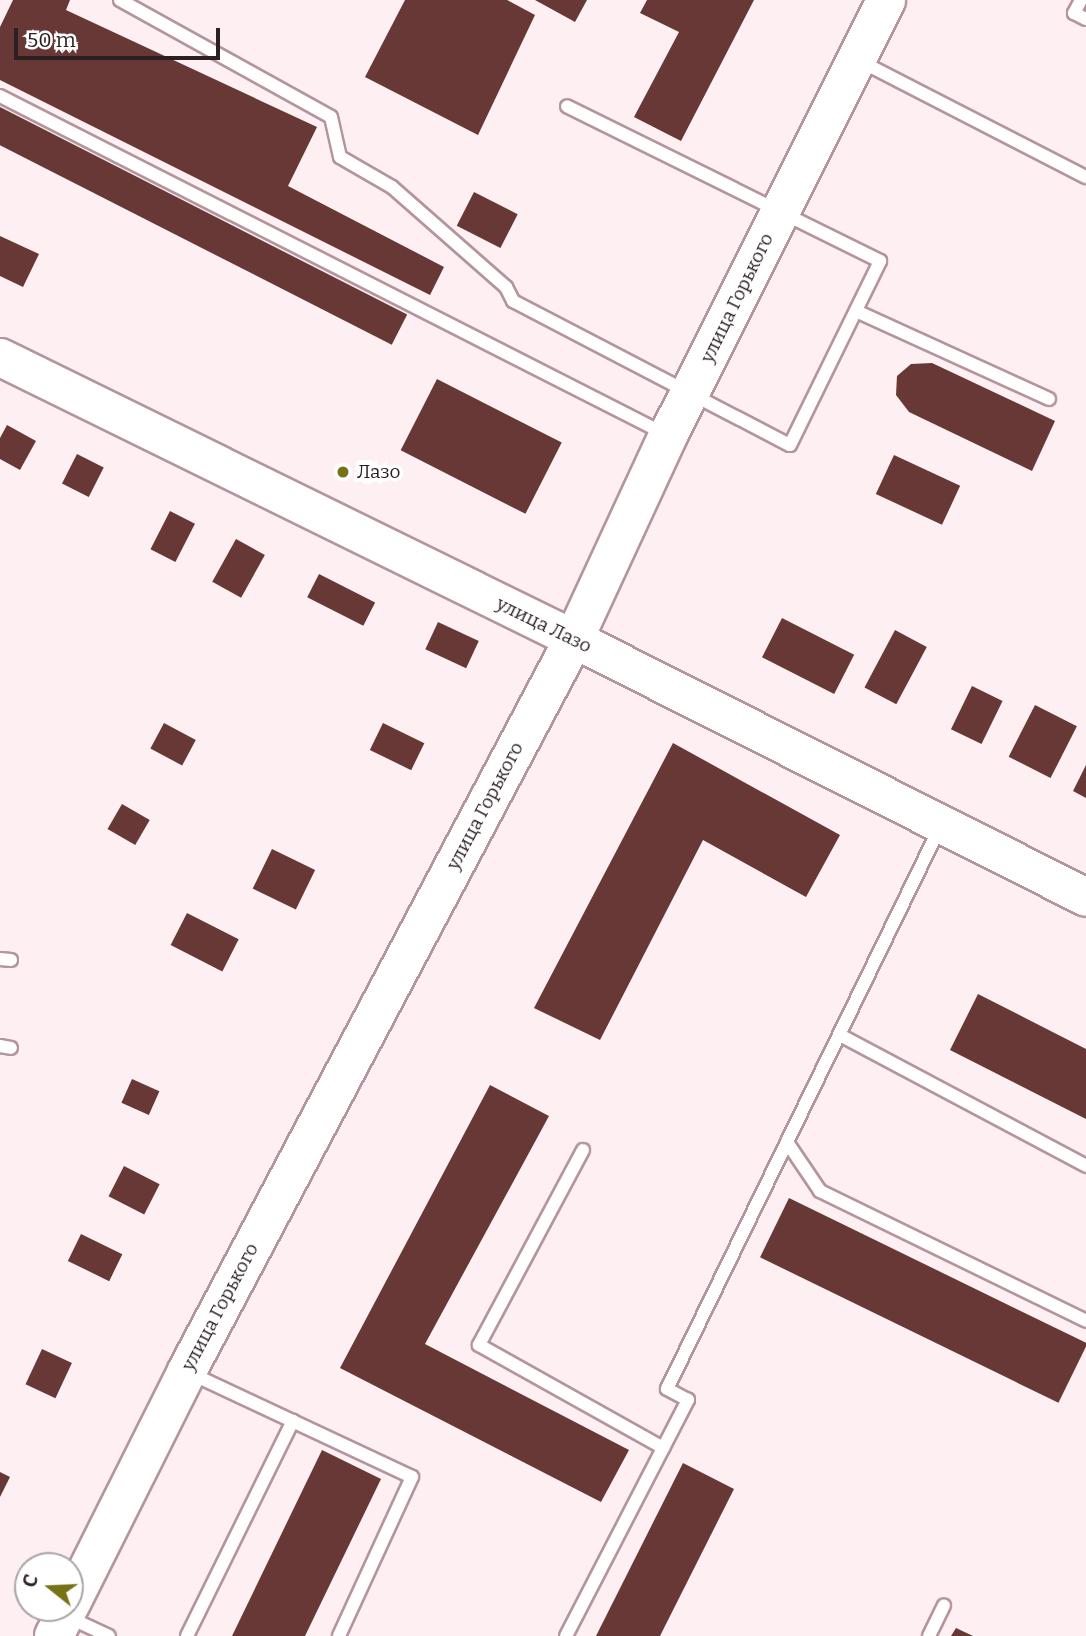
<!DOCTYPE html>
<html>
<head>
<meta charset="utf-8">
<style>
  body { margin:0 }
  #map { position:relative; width:1086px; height:1636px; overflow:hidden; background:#fdeff2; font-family:Bitter,serif }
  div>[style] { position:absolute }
  .building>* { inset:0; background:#683836; transform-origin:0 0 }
  .roads { filter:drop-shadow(2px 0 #b4959c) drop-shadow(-2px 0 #b4959c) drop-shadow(0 2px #b4959c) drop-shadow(0 -2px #b4959c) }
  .lane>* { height:12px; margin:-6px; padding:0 6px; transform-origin:6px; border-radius:6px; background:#fff }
  .secondary>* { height:37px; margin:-18.5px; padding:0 18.5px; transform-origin:18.5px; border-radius:18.5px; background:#fff }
  .primary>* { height:38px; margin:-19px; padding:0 19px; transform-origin:19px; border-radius:19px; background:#fff }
  .dots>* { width:19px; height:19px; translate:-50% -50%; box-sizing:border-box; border:4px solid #fff; border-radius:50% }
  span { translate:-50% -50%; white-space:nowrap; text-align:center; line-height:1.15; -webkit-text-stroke:7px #fff; paint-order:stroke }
  .street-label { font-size:19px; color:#2b1f22 }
  .poi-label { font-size:19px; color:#2b1f22 }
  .left { translate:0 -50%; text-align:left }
  .north { position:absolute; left:14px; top:1552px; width:70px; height:70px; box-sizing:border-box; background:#fff; border:2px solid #aaa5a7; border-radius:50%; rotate:288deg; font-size:19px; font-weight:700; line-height:28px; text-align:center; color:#2b1f22 }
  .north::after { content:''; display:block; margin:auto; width:24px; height:32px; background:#777215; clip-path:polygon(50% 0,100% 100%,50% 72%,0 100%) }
  .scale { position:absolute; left:14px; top:28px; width:206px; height:32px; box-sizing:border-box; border:4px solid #2b1f22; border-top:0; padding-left:9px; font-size:21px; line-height:24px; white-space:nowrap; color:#2b1f22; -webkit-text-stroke:5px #fff; paint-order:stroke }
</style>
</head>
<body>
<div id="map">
  <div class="building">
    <i style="clip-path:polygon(13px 0,70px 0,66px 10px,317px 127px,288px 186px,444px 267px,430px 295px,0 80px,0 27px)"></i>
    <i style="clip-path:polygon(405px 0,507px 0,535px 15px,478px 135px,365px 77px)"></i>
    <i style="clip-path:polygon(535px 0,587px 0,575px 22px)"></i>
    <i style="clip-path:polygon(647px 0,754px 0,681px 141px,634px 117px,679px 32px,640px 13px)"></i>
    <i style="left:0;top:107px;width:457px;height:34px;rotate:27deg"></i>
    <i style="left:474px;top:192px;width:49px;height:38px;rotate:27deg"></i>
    <i style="clip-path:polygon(0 236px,39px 254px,23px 287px,0 276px)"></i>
    <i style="clip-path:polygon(932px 363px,1055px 421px,1032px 471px,909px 412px,896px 395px,897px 376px,911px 364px)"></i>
    <i style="left:437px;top:379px;width:140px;height:80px;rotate:27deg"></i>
    <i style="clip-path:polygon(7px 425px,36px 441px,20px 470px,0 459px,0 438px)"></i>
    <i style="left:77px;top:454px;width:30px;height:33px;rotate:27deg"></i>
    <i style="left:894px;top:455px;width:73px;height:43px;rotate:25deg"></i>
    <i style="left:170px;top:511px;width:28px;height:43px;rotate:27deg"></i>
    <i style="left:236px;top:539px;width:33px;height:49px;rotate:29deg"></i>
    <i style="left:319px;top:574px;width:63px;height:26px;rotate:27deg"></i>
    <i style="left:782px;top:618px;width:81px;height:44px;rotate:27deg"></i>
    <i style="left:438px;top:622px;width:45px;height:30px;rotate:25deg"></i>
    <i style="left:895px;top:630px;width:36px;height:65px;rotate:28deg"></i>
    <i style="left:972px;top:686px;width:34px;height:48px;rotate:26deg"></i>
    <i style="left:1035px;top:705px;width:47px;height:58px;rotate:27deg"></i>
    <i style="left:164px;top:723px;width:36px;height:29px;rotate:28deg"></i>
    <i style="left:383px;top:723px;width:46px;height:30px;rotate:26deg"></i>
    <i style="clip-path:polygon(673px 743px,840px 835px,806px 897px,703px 840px,600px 1040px,534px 1008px)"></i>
    <i style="clip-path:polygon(1086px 765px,1086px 798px,1073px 791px)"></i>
    <i style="left:122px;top:804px;width:32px;height:29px;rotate:30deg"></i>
    <i style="left:272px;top:849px;width:48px;height:44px;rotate:26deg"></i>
    <i style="left:187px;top:913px;width:58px;height:36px;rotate:27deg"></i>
    <i style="clip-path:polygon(978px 994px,1086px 1049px,1086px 1119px,950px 1050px)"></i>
    <i style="left:132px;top:1079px;width:30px;height:26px;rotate:24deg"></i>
    <i style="clip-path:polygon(490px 1085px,549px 1116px,425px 1344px,629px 1450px,601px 1502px,340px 1368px)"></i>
    <i style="left:124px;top:1166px;width:40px;height:34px;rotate:27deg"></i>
    <i style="left:789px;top:1198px;width:332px;height:66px;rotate:26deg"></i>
    <i style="left:81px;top:1234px;width:46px;height:30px;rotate:26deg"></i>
    <i style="left:42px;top:1349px;width:33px;height:39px;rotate:25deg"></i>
    <i style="clip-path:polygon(322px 1450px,381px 1479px,305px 1636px,232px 1636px)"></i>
    <i style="clip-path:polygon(683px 1463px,734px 1489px,660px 1636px,596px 1636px)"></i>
    <i style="clip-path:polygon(0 1472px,10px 1477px,0 1497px)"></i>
    <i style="clip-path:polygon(956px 1628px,973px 1636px,951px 1636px)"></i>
  </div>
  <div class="roads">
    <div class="lane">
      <i style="left:120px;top:0;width:241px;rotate:29deg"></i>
      <i style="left:331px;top:117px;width:41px;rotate:77.3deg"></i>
      <i style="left:340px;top:157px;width:60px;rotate:30deg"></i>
      <i style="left:392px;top:187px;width:152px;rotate:41.3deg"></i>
      <i style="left:506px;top:287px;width:16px;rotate:63deg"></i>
      <i style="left:513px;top:301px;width:312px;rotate:27.5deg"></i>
      <i style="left:790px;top:445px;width:205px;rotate:-63.9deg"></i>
      <i style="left:880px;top:261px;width:349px;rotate:-153.7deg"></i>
      <i style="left:1081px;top:0;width:15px;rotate:118deg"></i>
      <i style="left:1074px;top:13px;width:13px;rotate:27deg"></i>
      <i style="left:860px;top:61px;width:254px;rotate:27.2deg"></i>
      <i style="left:0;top:96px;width:746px;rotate:26.94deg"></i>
      <i style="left:856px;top:311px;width:212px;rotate:24.5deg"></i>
      <i style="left:0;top:959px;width:11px;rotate:5deg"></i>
      <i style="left:840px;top:1035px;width:279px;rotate:28deg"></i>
      <i style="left:0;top:1046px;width:11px;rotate:10deg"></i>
      <i style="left:787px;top:1142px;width:59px;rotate:56deg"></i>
      <i style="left:820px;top:1191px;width:296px;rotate:26deg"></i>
      <i style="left:583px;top:1150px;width:221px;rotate:118.1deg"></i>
      <i style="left:479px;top:1345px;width:211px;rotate:29.2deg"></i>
      <i style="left:190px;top:1373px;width:245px;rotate:25.1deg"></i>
      <i style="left:412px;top:1477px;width:175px;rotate:114.7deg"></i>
      <i style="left:68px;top:1617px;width:45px;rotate:24.9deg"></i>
      <i style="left:187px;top:1636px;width:240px;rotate:-63.8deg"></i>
      <i style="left:566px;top:1636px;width:266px;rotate:-62.7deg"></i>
      <i style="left:688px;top:1400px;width:24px;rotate:-152deg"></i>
      <i style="left:667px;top:1389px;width:625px;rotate:-64.09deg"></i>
      <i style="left:929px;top:1636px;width:34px;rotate:-64deg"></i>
    </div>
    <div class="secondary">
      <i style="left:0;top:357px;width:640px;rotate:26.16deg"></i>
      <i style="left:574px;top:639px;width:573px;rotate:26.74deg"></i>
    </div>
    <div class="primary">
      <i style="left:70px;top:1605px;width:262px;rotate:-63.4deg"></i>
      <i style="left:187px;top:1371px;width:828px;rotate:-62.14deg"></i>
      <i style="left:574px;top:639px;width:224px;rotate:-65.2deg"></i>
      <i style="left:668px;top:436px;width:487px;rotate:-63.4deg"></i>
      <i style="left:54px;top:1636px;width:31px;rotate:-63deg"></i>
    </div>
  </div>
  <div class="dots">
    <i style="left:343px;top:472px;background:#777215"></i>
  </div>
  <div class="street-label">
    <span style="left:737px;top:298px;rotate:-64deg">улица Горького</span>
    <span style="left:544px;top:625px;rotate:26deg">улица Лазо</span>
    <span style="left:485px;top:806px;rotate:-62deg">улица Горького</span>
    <span style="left:220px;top:1307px;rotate:-62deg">улица Горького</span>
  </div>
  <div class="poi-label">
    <span class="left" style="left:357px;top:472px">Лазо</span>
  </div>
  <div class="north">С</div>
  <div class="scale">50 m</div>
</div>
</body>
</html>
